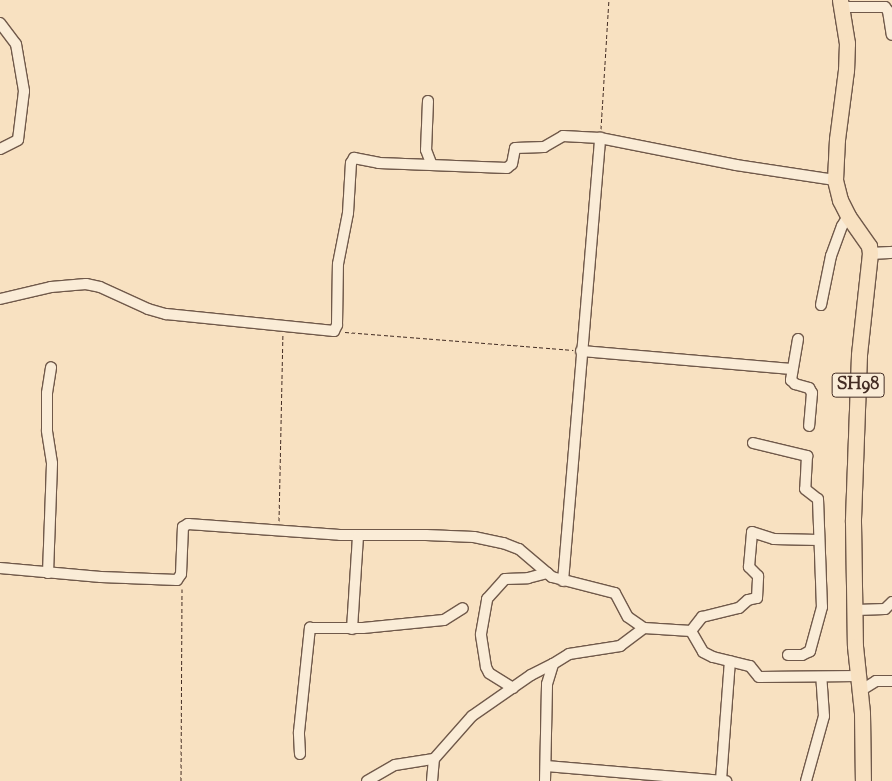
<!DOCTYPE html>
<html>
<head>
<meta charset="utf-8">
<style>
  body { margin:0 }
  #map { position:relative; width:892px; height:781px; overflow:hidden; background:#f8e1c1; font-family:"Sorts Mill Goudy",serif }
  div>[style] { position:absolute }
  .path>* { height:1px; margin-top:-0.5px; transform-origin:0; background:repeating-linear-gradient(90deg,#432c23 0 4px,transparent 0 6.5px) }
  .roads { filter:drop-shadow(1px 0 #70594a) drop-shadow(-1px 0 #70594a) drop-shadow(0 1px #70594a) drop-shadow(0 -1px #70594a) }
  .minor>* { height:10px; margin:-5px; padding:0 5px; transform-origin:5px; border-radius:5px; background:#faecd7 }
  .tertiary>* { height:11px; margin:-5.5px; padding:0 5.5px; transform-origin:5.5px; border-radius:5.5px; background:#faecd7 }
  .primary>* { height:15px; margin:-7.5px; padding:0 7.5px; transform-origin:7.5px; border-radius:7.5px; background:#f8e1c1 }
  span { translate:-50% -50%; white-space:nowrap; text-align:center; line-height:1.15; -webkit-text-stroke:5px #faecd7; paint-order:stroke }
  .shield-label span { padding:1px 4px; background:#faecd7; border:1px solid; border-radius:4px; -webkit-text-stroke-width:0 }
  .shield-label { font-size:18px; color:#432c23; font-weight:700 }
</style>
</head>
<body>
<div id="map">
  <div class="path">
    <i style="left:601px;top:129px;width:129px;rotate:-86.5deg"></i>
    <i style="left:345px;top:332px;width:229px;rotate:4.5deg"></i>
    <i style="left:279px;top:521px;width:186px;rotate:-88.8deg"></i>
    <i style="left:181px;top:781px;width:192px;rotate:-89.7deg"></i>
  </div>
  <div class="roads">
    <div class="minor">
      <i style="left:842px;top:7px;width:43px"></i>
      <i style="left:885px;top:7px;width:5px;rotate:53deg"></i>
      <i style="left:888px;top:11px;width:24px;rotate:81deg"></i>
      <i style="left:0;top:23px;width:26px;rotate:53deg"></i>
      <i style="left:16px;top:44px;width:48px;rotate:80.3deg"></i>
      <i style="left:24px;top:91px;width:49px;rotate:97deg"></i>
      <i style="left:18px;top:140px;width:20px;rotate:153deg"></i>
      <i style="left:428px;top:101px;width:49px;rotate:92.3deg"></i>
      <i style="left:426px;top:150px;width:14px;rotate:69deg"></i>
      <i style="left:0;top:299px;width:52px;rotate:-13.2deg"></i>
      <i style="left:51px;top:287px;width:35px;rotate:-5deg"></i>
      <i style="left:86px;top:284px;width:14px;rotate:12deg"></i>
      <i style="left:100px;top:287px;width:53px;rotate:24.6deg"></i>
      <i style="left:148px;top:309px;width:19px;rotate:16deg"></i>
      <i style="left:166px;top:314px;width:169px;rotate:5.8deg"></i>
      <i style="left:334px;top:331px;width:7px;rotate:-63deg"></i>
      <i style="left:337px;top:325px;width:61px;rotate:-89.1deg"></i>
      <i style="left:338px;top:264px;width:52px;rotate:-78.9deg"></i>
      <i style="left:348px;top:213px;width:50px;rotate:-86.6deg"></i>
      <i style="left:351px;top:163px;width:6px;rotate:-59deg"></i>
      <i style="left:354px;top:158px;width:25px;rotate:11deg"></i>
      <i style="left:379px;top:163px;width:128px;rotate:2.2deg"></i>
      <i style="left:507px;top:168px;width:6px;rotate:-39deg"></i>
      <i style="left:512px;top:164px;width:16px;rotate:-79deg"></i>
      <i style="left:515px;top:148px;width:29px;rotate:-2deg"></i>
      <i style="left:544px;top:147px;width:22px;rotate:-30deg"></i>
      <i style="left:563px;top:136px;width:37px;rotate:3deg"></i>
      <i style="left:600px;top:138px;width:139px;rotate:11.2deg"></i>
      <i style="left:736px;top:165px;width:100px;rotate:8.6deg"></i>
      <i style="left:821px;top:305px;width:50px;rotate:-78.5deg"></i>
      <i style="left:831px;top:256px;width:32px;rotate:-70deg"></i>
      <i style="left:842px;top:226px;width:12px;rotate:-59deg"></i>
      <i style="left:798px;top:339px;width:42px;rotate:99.7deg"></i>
      <i style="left:791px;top:380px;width:6px;rotate:45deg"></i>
      <i style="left:795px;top:384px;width:15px;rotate:16deg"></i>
      <i style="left:809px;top:388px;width:6px;rotate:59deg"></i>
      <i style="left:812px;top:393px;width:33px;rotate:95deg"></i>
      <i style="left:581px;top:351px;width:212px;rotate:4.9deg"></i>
      <i style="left:753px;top:443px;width:56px;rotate:13.5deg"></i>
      <i style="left:807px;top:456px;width:33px;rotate:93deg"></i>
      <i style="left:805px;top:489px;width:16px;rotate:38deg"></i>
      <i style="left:818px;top:499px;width:108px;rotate:87.9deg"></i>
      <i style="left:822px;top:607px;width:46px;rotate:105.3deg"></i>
      <i style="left:810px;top:651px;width:9px;rotate:153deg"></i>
      <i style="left:802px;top:655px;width:14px;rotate:180deg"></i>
      <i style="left:0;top:568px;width:101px;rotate:5.1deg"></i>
      <i style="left:101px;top:577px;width:76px;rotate:2.3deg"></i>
      <i style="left:177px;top:580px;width:7px;rotate:-56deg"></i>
      <i style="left:181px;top:574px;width:47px;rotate:-87.6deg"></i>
      <i style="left:183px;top:527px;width:6px;rotate:-31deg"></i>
      <i style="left:188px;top:524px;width:152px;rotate:4.1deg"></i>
      <i style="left:340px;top:535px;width:86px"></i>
      <i style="left:426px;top:535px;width:48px;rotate:2.4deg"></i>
      <i style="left:474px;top:537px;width:30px;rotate:12deg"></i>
      <i style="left:503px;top:543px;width:17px;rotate:21deg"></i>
      <i style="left:519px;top:549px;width:43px;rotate:40.3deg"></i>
      <i style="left:552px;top:577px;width:65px;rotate:14.3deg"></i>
      <i style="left:615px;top:593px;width:27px;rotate:62deg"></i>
      <i style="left:628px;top:617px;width:19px;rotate:35deg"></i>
      <i style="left:48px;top:573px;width:110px;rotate:-87.9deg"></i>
      <i style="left:52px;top:463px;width:33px;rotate:-99deg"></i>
      <i style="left:47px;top:430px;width:37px;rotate:-90deg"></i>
      <i style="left:47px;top:393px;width:26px;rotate:-81deg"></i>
      <i style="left:563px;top:581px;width:445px;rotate:-85.2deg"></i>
      <i style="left:856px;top:610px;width:29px;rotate:-2deg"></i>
      <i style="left:885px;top:609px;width:10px;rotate:-45deg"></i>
      <i style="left:352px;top:629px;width:93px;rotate:-86.3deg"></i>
      <i style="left:691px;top:631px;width:18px;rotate:-52deg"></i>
      <i style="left:702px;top:617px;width:38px;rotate:-14deg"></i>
      <i style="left:739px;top:608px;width:12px;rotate:-42deg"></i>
      <i style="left:748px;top:600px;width:9px;rotate:-13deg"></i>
      <i style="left:757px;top:598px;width:22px;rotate:-87deg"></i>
      <i style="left:758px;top:576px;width:13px;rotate:-135deg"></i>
      <i style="left:749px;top:567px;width:35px;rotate:-85deg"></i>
      <i style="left:752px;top:532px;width:23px;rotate:18deg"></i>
      <i style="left:774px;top:539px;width:45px;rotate:1.3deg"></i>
      <i style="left:513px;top:688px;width:28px;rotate:-148deg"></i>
      <i style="left:489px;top:673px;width:7px;rotate:-117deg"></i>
      <i style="left:486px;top:667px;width:33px;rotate:-99deg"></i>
      <i style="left:481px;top:634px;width:36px;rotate:-80deg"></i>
      <i style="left:487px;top:599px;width:27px;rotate:-48deg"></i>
      <i style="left:505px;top:579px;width:23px;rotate:-2deg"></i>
      <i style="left:528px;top:578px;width:20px;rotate:-15deg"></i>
      <i style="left:860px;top:691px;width:19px;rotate:-32deg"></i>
      <i style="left:876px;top:681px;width:16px"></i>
      <i style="left:300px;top:754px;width:22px;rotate:-93deg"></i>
      <i style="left:299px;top:732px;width:105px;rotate:-84deg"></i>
      <i style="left:310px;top:628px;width:53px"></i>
      <i style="left:363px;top:628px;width:81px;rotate:-5.6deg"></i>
      <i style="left:444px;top:620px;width:22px;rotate:-32deg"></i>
      <i style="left:546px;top:766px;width:181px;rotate:4.8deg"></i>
      <i style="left:721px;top:780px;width:119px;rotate:-85.7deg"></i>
      <i style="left:367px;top:781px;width:32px;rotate:-30deg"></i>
      <i style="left:395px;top:765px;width:39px;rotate:-9deg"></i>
      <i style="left:434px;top:759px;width:57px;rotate:-48.5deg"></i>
      <i style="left:472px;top:716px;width:72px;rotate:-34.8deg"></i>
      <i style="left:531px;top:675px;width:25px;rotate:-27deg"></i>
      <i style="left:432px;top:781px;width:22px;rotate:-85deg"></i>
      <i style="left:545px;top:781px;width:97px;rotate:-88.8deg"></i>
      <i style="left:547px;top:684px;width:21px;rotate:-73deg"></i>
      <i style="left:553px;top:664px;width:19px;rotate:-32deg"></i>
      <i style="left:569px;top:654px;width:52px;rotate:-8.9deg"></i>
      <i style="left:620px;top:646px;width:30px;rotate:-37deg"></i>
      <i style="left:644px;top:628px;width:47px;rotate:3.7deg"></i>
      <i style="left:691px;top:631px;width:24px;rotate:60deg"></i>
      <i style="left:703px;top:652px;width:11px;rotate:27deg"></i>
      <i style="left:713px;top:657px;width:38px;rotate:14deg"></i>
      <i style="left:750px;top:666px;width:14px;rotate:51deg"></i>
      <i style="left:759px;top:677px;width:99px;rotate:-0.6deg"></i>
      <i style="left:806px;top:781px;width:67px;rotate:-74.5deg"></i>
      <i style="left:824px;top:716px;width:39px;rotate:-94deg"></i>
    </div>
    <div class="tertiary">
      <i style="left:870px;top:253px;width:22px;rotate:-3deg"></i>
    </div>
    <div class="primary">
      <i style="left:840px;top:0;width:44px;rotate:80.8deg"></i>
      <i style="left:847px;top:43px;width:27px;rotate:92deg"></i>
      <i style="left:846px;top:70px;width:70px;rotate:97.4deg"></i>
      <i style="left:837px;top:139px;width:41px;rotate:92.8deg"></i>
      <i style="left:835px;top:180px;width:21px;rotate:76deg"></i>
      <i style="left:840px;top:200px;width:18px;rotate:63deg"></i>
      <i style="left:848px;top:216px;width:37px;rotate:55deg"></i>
      <i style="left:869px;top:246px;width:7px;rotate:82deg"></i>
      <i style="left:870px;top:253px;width:103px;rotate:96.2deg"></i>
      <i style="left:859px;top:355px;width:167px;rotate:92.1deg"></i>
      <i style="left:853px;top:522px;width:124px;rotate:89.1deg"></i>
      <i style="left:855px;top:646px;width:67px;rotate:84deg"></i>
      <i style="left:862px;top:713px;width:68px;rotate:89.2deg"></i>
    </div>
  </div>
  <div class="shield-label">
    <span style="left:858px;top:385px">SH98</span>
  </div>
</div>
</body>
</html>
